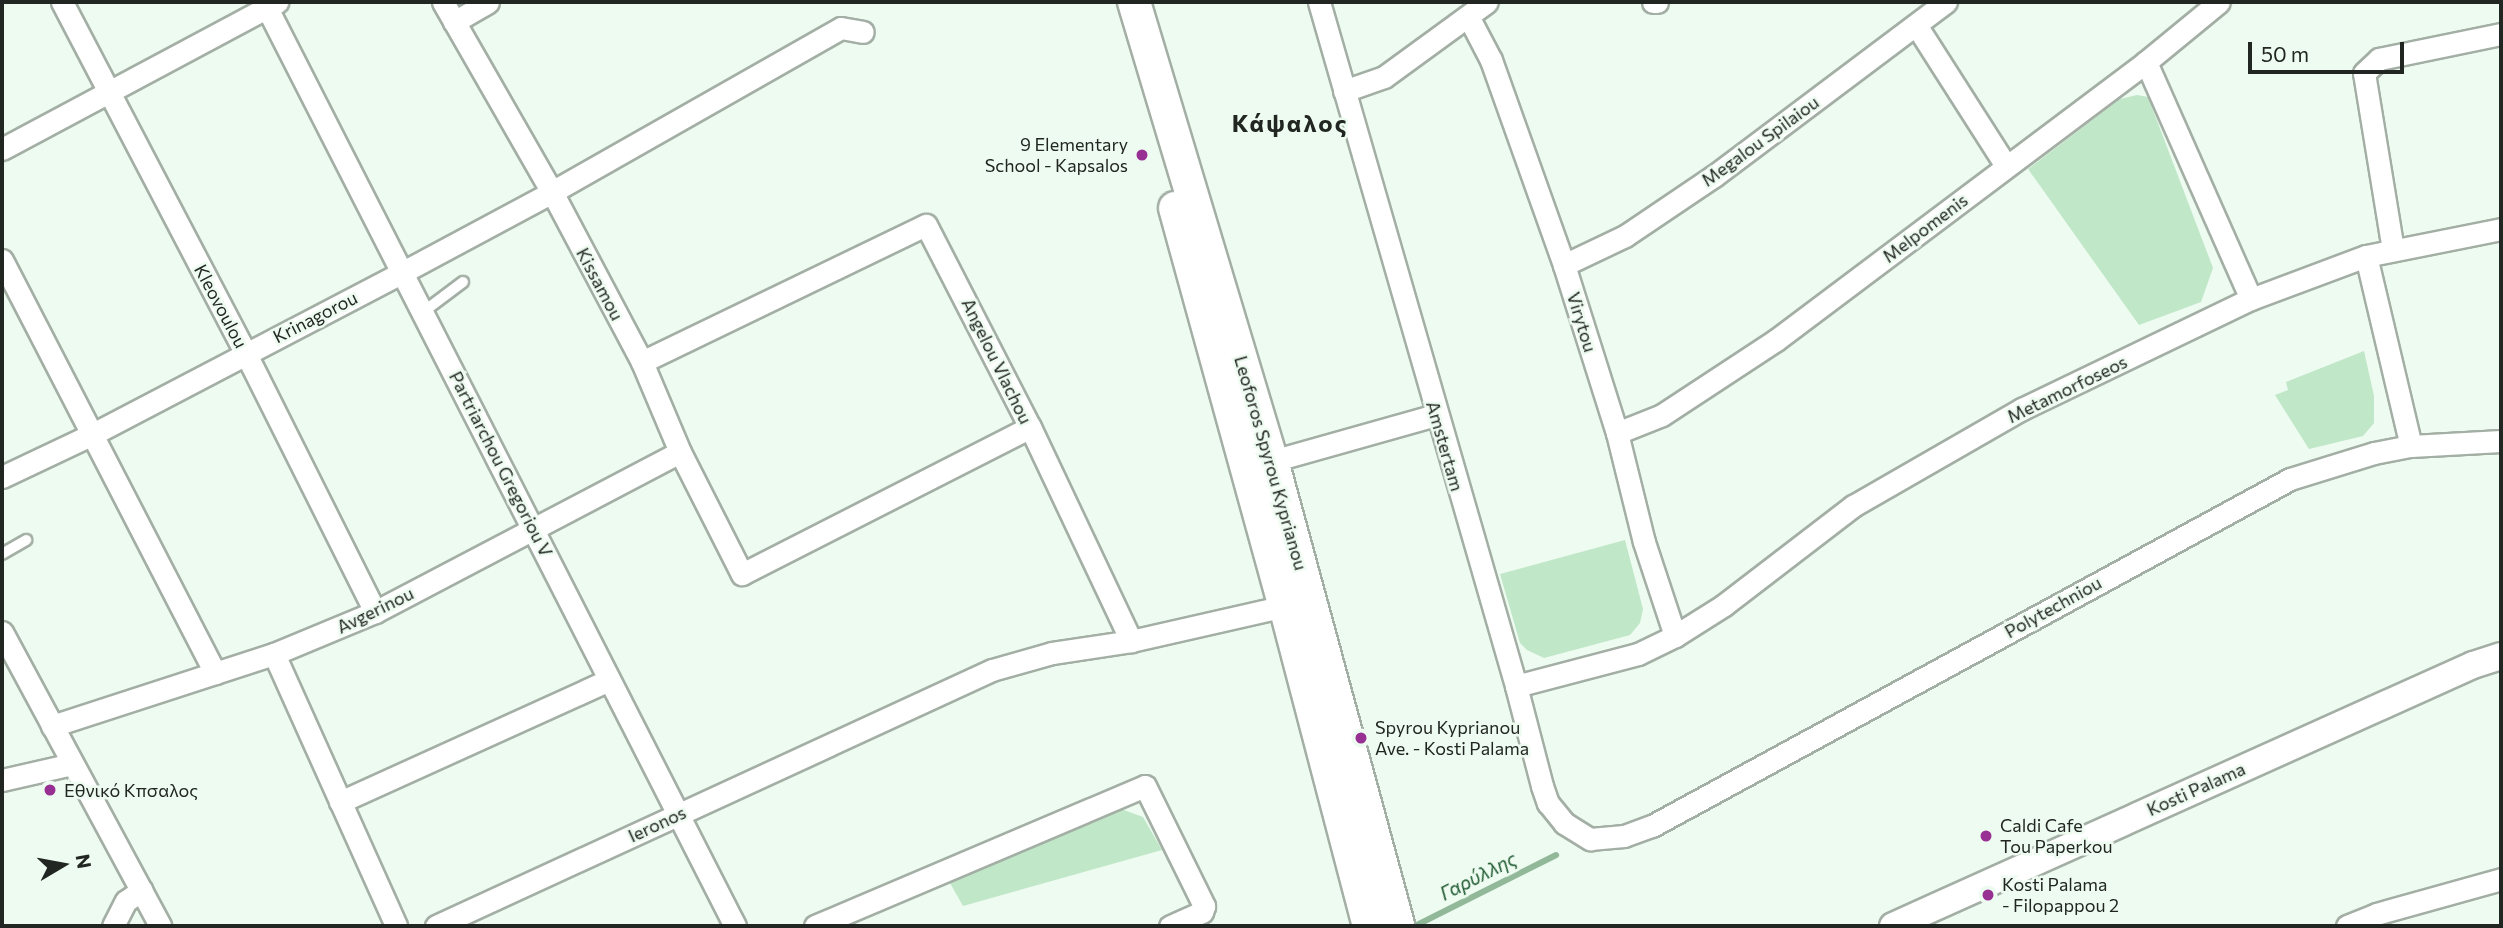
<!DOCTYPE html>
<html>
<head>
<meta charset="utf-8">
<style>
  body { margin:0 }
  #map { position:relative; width:2503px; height:928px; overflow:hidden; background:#eefbf0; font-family:Commissioner,sans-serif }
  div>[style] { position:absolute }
  .green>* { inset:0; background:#c0e7c8 }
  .stream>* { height:6px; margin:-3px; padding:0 3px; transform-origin:3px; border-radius:3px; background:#91b899 }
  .roads { filter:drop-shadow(2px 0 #a3aea4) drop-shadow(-2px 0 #a3aea4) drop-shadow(0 2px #a3aea4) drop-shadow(0 -2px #a3aea4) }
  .service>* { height:10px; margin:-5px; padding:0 5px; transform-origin:5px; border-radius:5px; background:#fff }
  .minor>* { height:21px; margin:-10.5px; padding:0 10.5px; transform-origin:10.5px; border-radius:10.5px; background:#fff }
  .tertiary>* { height:26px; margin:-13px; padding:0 13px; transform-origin:13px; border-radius:13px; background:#fff }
  .primary>* { height:32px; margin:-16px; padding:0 16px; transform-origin:16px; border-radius:16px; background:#fff }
  .dots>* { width:19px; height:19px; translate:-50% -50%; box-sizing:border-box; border:4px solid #eefbf0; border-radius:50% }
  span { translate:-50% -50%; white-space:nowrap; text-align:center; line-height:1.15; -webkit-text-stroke:5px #eefbf0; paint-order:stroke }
  .street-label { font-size:18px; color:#222623 }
  .poi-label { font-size:18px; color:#222623 }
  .right { translate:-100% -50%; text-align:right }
  .left { translate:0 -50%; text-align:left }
  .water-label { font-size:19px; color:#1b572e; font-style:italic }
  .district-label { font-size:24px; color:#222623; font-weight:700; letter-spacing:2px }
  .frame { position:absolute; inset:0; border:4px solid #222623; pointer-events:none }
  .north { position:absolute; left:28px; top:830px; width:70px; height:70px; -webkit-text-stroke:5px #eefbf0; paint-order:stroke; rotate:80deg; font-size:19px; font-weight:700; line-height:28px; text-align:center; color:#222623 }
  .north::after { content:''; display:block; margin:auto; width:24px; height:32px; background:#222623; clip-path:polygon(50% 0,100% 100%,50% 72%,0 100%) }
  .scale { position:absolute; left:2248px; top:42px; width:156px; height:32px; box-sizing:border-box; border:4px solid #222623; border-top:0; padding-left:9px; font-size:21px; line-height:24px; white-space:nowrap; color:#222623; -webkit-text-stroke:5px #eefbf0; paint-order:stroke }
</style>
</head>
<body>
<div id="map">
  <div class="green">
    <i style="clip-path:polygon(2137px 95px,2148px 97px,2213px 268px,2201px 302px,2139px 325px,2028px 169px,2120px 99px)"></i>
    <i style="clip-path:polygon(2364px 351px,2374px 396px,2374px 423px,2363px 436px,2309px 449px,2275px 395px,2288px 390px,2286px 382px)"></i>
    <i style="clip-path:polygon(1625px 540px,1643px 609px,1640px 623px,1630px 635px,1544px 658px,1527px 650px,1520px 643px,1500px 574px)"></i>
    <i style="clip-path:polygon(1121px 809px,1143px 817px,1162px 850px,963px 906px,950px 883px,1104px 814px)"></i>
  </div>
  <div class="stream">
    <i style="left:1415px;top:926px;width:158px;rotate:-26.7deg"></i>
  </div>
  <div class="roads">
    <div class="service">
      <i style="left:423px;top:312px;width:50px;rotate:-36.9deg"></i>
      <i style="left:2px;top:554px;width:28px;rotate:-30deg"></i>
    </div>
    <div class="minor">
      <i style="left:62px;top:2px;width:395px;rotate:62.4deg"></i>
      <i style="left:245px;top:352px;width:291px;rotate:63.4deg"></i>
      <i style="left:264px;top:2px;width:1037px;rotate:62.99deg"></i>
      <i style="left:443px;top:2px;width:219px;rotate:60.2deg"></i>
      <i style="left:552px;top:192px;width:192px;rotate:62.1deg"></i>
      <i style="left:642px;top:362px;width:98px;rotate:67.1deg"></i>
      <i style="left:680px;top:452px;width:137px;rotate:63.1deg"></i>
      <i style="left:742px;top:574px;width:323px;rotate:-27deg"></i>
      <i style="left:1319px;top:2px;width:712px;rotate:73.93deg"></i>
      <i style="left:1516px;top:686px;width:103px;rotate:75.4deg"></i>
      <i style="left:1542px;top:786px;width:18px;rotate:71deg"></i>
      <i style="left:1548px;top:803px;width:26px;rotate:51deg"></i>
      <i style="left:1564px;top:823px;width:31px;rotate:32deg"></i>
      <i style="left:1590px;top:839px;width:34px;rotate:-5deg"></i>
      <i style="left:1624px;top:836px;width:30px;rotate:-20deg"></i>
      <i style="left:1652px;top:826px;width:726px;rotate:-28.54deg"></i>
      <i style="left:2290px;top:479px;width:88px;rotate:-17.2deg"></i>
      <i style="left:2374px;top:453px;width:38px;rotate:-11deg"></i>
      <i style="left:2411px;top:446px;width:90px;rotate:-3.2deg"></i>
      <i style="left:1653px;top:2px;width:4px"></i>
      <i style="left:1468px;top:16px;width:50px;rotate:62.4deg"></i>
      <i style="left:1491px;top:60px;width:218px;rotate:70.4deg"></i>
      <i style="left:1564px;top:265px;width:176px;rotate:72.5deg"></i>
      <i style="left:1617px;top:433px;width:112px;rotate:76.1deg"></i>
      <i style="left:1644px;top:542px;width:99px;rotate:71.7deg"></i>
      <i style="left:454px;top:22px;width:39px;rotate:-30deg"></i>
      <i style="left:1916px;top:25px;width:167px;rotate:57.4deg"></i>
      <i style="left:2146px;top:62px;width:259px;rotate:66.1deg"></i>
      <i style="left:1344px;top:91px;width:42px;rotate:-19.3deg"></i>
      <i style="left:1384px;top:77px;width:127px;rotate:-36.1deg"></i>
      <i style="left:2px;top:149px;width:312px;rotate:-28.1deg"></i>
      <i style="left:2393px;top:250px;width:179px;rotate:-99.3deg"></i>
      <i style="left:2364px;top:73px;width:21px;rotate:-43deg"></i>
      <i style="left:2379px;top:59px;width:125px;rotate:-11.6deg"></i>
      <i style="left:2366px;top:256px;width:195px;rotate:76.7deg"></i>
      <i style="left:2px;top:260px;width:465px;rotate:62.7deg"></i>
      <i style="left:1564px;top:265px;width:68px;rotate:-25.4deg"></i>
      <i style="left:1625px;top:236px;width:107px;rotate:-34deg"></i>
      <i style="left:1714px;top:176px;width:290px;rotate:-36.9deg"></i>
      <i style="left:642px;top:362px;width:315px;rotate:-25.8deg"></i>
      <i style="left:926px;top:225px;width:227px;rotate:62.8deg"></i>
      <i style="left:1030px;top:427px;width:237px;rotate:64.7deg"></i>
      <i style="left:1617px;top:433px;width:48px;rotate:-21.8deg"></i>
      <i style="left:1662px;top:415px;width:136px;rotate:-33.3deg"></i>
      <i style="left:1776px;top:340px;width:463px;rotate:-36.9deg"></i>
      <i style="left:2146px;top:62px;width:94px;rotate:-39.4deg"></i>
      <i style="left:1272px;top:461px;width:170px;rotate:-15.7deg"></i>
      <i style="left:2px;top:477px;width:101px;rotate:-25.3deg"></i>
      <i style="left:93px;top:434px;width:350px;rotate:-27.6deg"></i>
      <i style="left:403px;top:272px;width:169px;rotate:-28.2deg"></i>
      <i style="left:552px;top:192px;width:332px;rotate:-29.6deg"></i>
      <i style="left:841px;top:28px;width:22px;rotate:10deg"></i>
      <i style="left:2px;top:632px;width:334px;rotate:61.7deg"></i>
      <i style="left:274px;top:654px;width:298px;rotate:65.8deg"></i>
      <i style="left:1516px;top:686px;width:126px;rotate:-14.7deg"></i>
      <i style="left:1638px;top:654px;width:41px;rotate:-25.9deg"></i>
      <i style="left:1675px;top:636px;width:58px;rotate:-32.3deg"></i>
      <i style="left:1724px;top:605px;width:163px;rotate:-37.5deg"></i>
      <i style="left:1853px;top:506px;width:195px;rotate:-29.9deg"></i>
      <i style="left:2022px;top:409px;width:254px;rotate:-25.7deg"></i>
      <i style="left:2251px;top:299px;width:123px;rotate:-20.5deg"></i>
      <i style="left:2366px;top:256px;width:138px;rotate:-11.3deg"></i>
      <i style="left:52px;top:726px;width:233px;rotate:-18deg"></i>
      <i style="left:274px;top:654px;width:109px;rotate:-22.6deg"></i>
      <i style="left:375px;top:612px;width:344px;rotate:-27.7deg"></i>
      <i style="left:2px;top:780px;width:72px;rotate:-12.9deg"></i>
      <i style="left:340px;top:802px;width:295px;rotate:-24.4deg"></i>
      <i style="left:113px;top:926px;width:28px;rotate:-63deg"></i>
      <i style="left:126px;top:901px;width:19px;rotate:-35deg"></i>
      <i style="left:436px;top:926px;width:612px;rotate:-24.72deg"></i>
      <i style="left:992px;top:670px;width:62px;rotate:-15.8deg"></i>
      <i style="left:1052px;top:653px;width:80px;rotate:-8.6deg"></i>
      <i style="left:1131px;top:641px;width:158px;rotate:-12.8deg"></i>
      <i style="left:815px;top:926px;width:358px;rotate:-23deg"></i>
      <i style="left:1145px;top:786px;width:134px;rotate:63.8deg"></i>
      <i style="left:1204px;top:906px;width:6px;rotate:108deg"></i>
      <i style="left:1202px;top:912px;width:35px;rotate:156deg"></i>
      <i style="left:2347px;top:926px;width:31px;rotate:-22deg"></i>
      <i style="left:2376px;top:914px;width:130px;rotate:-15.6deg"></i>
    </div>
    <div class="tertiary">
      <i style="left:1893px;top:926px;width:636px;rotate:-24.23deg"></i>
      <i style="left:2473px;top:665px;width:29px;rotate:-18deg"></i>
    </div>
    <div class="primary">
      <i style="left:1134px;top:2px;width:479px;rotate:73.3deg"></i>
      <i style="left:1272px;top:461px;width:482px;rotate:74.8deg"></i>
      <i style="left:1175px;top:208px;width:413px;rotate:74.6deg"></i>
      <i style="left:1285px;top:606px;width:331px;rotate:75.3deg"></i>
    </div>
  </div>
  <div class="dots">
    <i style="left:1142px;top:155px;background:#982f92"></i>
    <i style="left:1361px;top:738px;background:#982f92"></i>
    <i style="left:50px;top:790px;background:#982f92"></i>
    <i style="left:1986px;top:836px;background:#982f92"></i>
    <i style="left:1988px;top:895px;background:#982f92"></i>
  </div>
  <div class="street-label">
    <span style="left:1760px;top:141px;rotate:-36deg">Megalou Spilaiou</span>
    <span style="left:1925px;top:228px;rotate:-37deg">Melpomenis</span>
    <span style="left:600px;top:284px;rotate:62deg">Kissamou</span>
    <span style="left:221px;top:306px;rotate:62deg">Kleovoulou</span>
    <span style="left:315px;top:317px;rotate:-27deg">Krinagorou</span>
    <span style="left:1582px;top:322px;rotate:73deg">Virytou</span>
    <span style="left:997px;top:361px;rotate:64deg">Angelou Vlachou</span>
    <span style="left:2067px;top:389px;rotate:-26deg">Metamorfoseos</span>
    <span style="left:1445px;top:446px;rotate:74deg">Amstertam</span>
    <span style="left:1271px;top:463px;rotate:74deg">Leoforos Spyrou Kyprianou</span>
    <span style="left:501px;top:464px;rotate:63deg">Partriarchou Gregoriou V</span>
    <span style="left:2053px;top:607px;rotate:-29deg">Polytechniou</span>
    <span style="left:375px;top:610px;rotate:-26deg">Avgerinou</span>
    <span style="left:2196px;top:789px;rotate:-24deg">Kosti Palama</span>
    <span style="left:657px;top:824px;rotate:-25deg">Ieronos</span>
  </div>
  <div class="poi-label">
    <span class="right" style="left:1128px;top:155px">9 Elementary<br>School - Kapsalos</span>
    <span class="left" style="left:1375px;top:738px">Spyrou Kyprianou<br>Ave. - Kosti Palama</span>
    <span class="left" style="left:64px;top:790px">Εθνικό Κπσαλος</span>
    <span class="left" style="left:2000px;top:836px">Caldi Cafe<br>Tou Paperkou</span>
    <span class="left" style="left:2002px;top:895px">Kosti Palama<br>- Filopappou 2</span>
  </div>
  <div class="water-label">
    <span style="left:1478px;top:876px;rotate:-27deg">Γαρύλλης</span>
  </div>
  <div class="district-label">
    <span style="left:1290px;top:123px">Κάψαλος</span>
  </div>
  <div class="frame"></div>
  <div class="north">N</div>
  <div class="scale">50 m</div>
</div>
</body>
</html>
